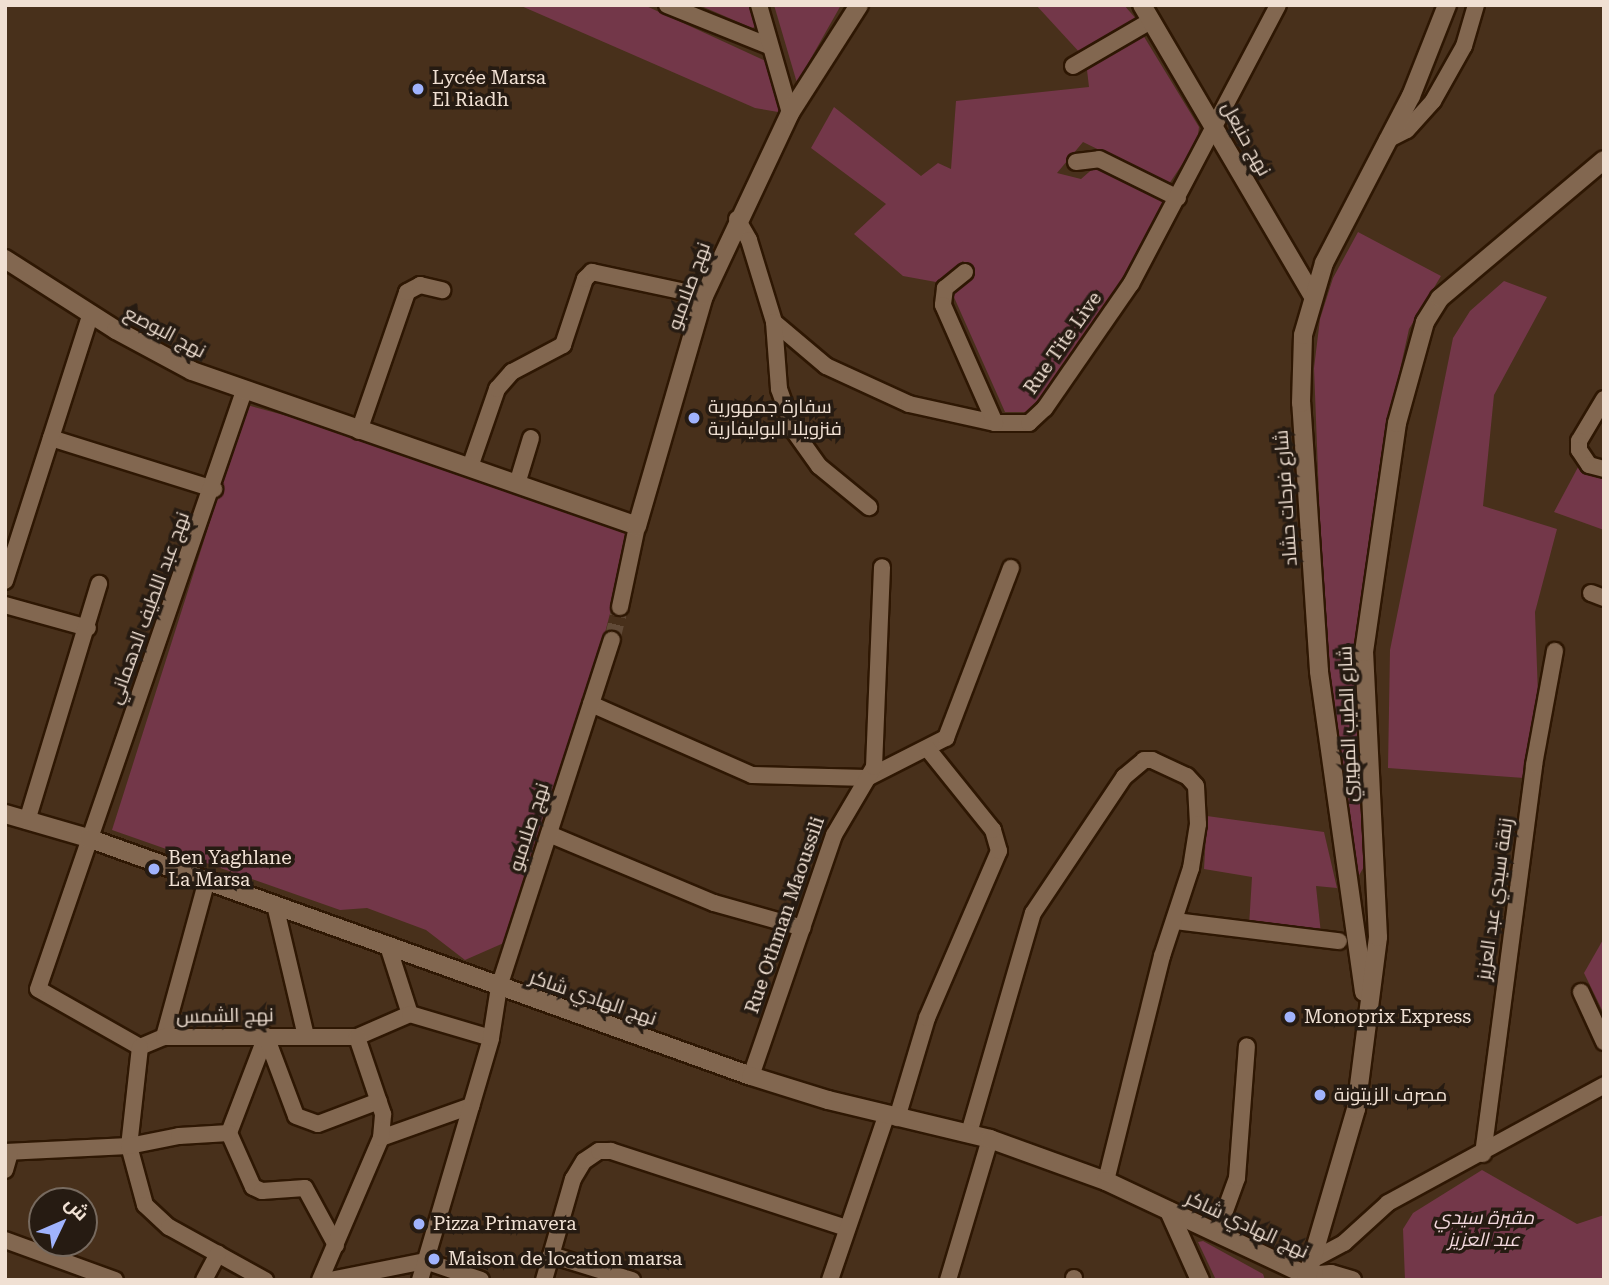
<!DOCTYPE html>
<html>
<head>
<meta charset="utf-8">
<style>
  body { margin:0 }
  #map { position:relative; width:1609px; height:1285px; overflow:hidden; background:#48301b; font-family:"Roboto Serif",Cairo,serif }
  div>[style] { position:absolute }
  .green>* { inset:0; background:#733749 }
  .street-tunnel>* { height:16px; margin-top:-8px; transform-origin:0; background:repeating-linear-gradient(90deg,#614a37 0 16px,transparent 0 24px) }
  .roads { filter:drop-shadow(2px 0 #2e1703) drop-shadow(-2px 0 #2e1703) drop-shadow(0 2px #2e1703) drop-shadow(0 -2px #2e1703) }
  .street>* { height:16px; margin:-8px; padding:0 8px; transform-origin:8px; border-radius:8px; background:#826750 }
  .secondary>* { height:18px; margin:-9px; padding:0 9px; transform-origin:9px; border-radius:9px; background:#826750 }
  .dots>* { width:19px; height:19px; translate:-50% -50%; box-sizing:border-box; border:4px solid #261b12; border-radius:50% }
  span { translate:-50% -50%; white-space:nowrap; text-align:center; line-height:1.15; -webkit-text-stroke:7px #261b12; paint-order:stroke }
  .poi-label { font-size:19px; color:#f0e0d3 }
  .left { translate:0 -50%; text-align:left }
  .street-label { font-size:19px; color:#f0e0d3 }
  .park-label { font-size:19px; color:#f4d9df; font-style:italic }
  .frame { position:absolute; inset:0; border:7px solid #f0e0d3; pointer-events:none }
  .north { position:absolute; left:28px; top:1187px; width:70px; height:70px; box-sizing:border-box; background:#261b12; border:2px solid #776a5f; border-radius:50%; rotate:46deg; font-size:19px; font-weight:700; line-height:28px; text-align:center; color:#f0e0d3 }
  .north::after { content:''; display:block; margin:auto; width:24px; height:32px; background:#a0b3fd; clip-path:polygon(50% 0,100% 100%,50% 72%,0 100%) }
</style>
</head>
<body>
<div id="map">
  <div class="green">
    <i style="clip-path:polygon(519px 5px,644px 5px,768px 62px,784px 113px,755px 108px)"></i>
    <i style="clip-path:polygon(699px 5px,756px 5px,761px 25px,752px 28px)"></i>
    <i style="clip-path:polygon(774px 5px,841px 5px,797px 83px)"></i>
    <i style="clip-path:polygon(1036px 5px,1124px 5px,1137px 20px,1081px 54px)"></i>
    <i style="clip-path:polygon(1143px 35px,1199px 127px,1197px 142px,1169px 184px,1083px 142px,1057px 173px,1081px 179px,1096px 166px,1169px 201px,1130px 269px,1031px 412px,1005px 412px,953px 295px,975px 275px,963px 261px,936px 282px,903px 276px,854px 234px,886px 204px,811px 148px,834px 107px,921px 176px,938px 163px,951px 169px,956px 101px,1089px 87px,1087px 70px)"></i>
    <i style="clip-path:polygon(1358px 232px,1441px 276px,1409px 329px,1381px 456px,1355px 650px,1366px 863px,1357px 879px,1326px 679px,1314px 368px,1320px 319px,1333px 278px)"></i>
    <i style="clip-path:polygon(1504px 281px,1547px 297px,1494px 395px,1483px 506px,1557px 529px,1535px 612px,1538px 695px,1524px 778px,1388px 768px,1390px 650px,1453px 338px,1470px 311px)"></i>
    <i style="clip-path:polygon(247px 405px,358px 435px,632px 530px,587px 701px,506px 942px,465px 960px,426px 930px,367px 908px,340px 910px,112px 830px)"></i>
    <i style="clip-path:polygon(1584px 456px,1604px 463px,1604px 530px,1554px 512px)"></i>
    <i style="clip-path:polygon(1207px 816px,1324px 832px,1337px 888px,1316px 886px,1321px 934px,1249px 926px,1252px 877px,1204px 869px)"></i>
    <i style="clip-path:polygon(1604px 938px,1604px 1014px,1584px 973px)"></i>
    <i style="clip-path:polygon(1482px 1170px,1577px 1224px,1604px 1215px,1604px 1280px,1405px 1280px,1403px 1229px,1413px 1213px)"></i>
    <i style="clip-path:polygon(1203px 1241px,1263px 1274px,1265px 1280px,1216px 1280px,1198px 1242px)"></i>
  </div>
  <div class="street-tunnel">
    <i style="left:612px;top:640px;width:34px;rotate:-76deg"></i>
  </div>
  <div class="roads">
    <div class="street">
      <i style="left:667px;top:5px;width:110px;rotate:21.9deg"></i>
      <i style="left:759px;top:5px;width:112px;rotate:74deg"></i>
      <i style="left:1073px;top:66px;width:91px;rotate:-30.2deg"></i>
      <i style="left:1387px;top:140px;width:22px;rotate:-27deg"></i>
      <i style="left:1407px;top:130px;width:39px;rotate:-48deg"></i>
      <i style="left:1433px;top:101px;width:63px;rotate:-60.6deg"></i>
      <i style="left:1464px;top:46px;width:43px;rotate:-73.7deg"></i>
      <i style="left:1076px;top:162px;width:23px;rotate:-7deg"></i>
      <i style="left:1099px;top:159px;width:88px;rotate:26.3deg"></i>
      <i style="left:737px;top:219px;width:24px;rotate:60deg"></i>
      <i style="left:749px;top:240px;width:86px;rotate:73deg"></i>
      <i style="left:774px;top:322px;width:68px;rotate:40.2deg"></i>
      <i style="left:826px;top:366px;width:91px;rotate:24.6deg"></i>
      <i style="left:909px;top:404px;width:88px;rotate:12.5deg"></i>
      <i style="left:995px;top:423px;width:34px"></i>
      <i style="left:1029px;top:423px;width:22px;rotate:-43deg"></i>
      <i style="left:1045px;top:408px;width:151px;rotate:-55.3deg"></i>
      <i style="left:1131px;top:284px;width:315px;rotate:-62.2deg"></i>
      <i style="left:965px;top:272px;width:26px;rotate:141deg"></i>
      <i style="left:945px;top:288px;width:17px;rotate:97deg"></i>
      <i style="left:943px;top:305px;width:129px;rotate:66.2deg"></i>
      <i style="left:774px;top:322px;width:67px;rotate:85.7deg"></i>
      <i style="left:779px;top:389px;width:45px;rotate:70.3deg"></i>
      <i style="left:794px;top:431px;width:43px;rotate:54.5deg"></i>
      <i style="left:819px;top:466px;width:65px;rotate:39.4deg"></i>
      <i style="left:1604px;top:399px;width:49px;rotate:120.8deg"></i>
      <i style="left:1579px;top:441px;width:9px;rotate:90deg"></i>
      <i style="left:1579px;top:450px;width:18px;rotate:56deg"></i>
      <i style="left:1589px;top:465px;width:16px;rotate:15deg"></i>
      <i style="left:359px;top:431px;width:147px;rotate:-70.9deg"></i>
      <i style="left:407px;top:292px;width:15px;rotate:-28deg"></i>
      <i style="left:420px;top:285px;width:23px;rotate:13deg"></i>
      <i style="left:51px;top:438px;width:171px;rotate:17.4deg"></i>
      <i style="left:470px;top:467px;width:83px;rotate:-70.9deg"></i>
      <i style="left:497px;top:389px;width:23px;rotate:-49deg"></i>
      <i style="left:512px;top:372px;width:58px;rotate:-27.9deg"></i>
      <i style="left:563px;top:345px;width:70px;rotate:-71.6deg"></i>
      <i style="left:585px;top:279px;width:10px;rotate:-45deg"></i>
      <i style="left:592px;top:272px;width:115px;rotate:12.1deg"></i>
      <i style="left:517px;top:484px;width:48px;rotate:-73.1deg"></i>
      <i style="left:5px;top:581px;width:281px;rotate:-72.2deg"></i>
      <i style="left:1591px;top:593px;width:14px;rotate:21deg"></i>
      <i style="left:5px;top:605px;width:86px;rotate:15.5deg"></i>
      <i style="left:620px;top:607px;width:83px;rotate:-78.1deg"></i>
      <i style="left:591px;top:704px;width:176px;rotate:23.8deg"></i>
      <i style="left:752px;top:775px;width:115px;rotate:1.5deg"></i>
      <i style="left:867px;top:778px;width:89px;rotate:-26.9deg"></i>
      <i style="left:946px;top:738px;width:182px;rotate:-69.1deg"></i>
      <i style="left:27px;top:821px;width:248px;rotate:-73.1deg"></i>
      <i style="left:549px;top:834px;width:179px;rotate:22.7deg"></i>
      <i style="left:714px;top:903px;width:92px;rotate:15.7deg"></i>
      <i style="left:275px;top:905px;width:135px;rotate:76.7deg"></i>
      <i style="left:1175px;top:921px;width:165px;rotate:7deg"></i>
      <i style="left:388px;top:946px;width:71px;rotate:72.1deg"></i>
      <i style="left:1581px;top:992px;width:55px;rotate:65.3deg"></i>
      <i style="left:266px;top:1036px;width:104px;rotate:110.9deg"></i>
      <i style="left:229px;top:1133px;width:59px;rotate:66deg"></i>
      <i style="left:253px;top:1187px;width:10px;rotate:24deg"></i>
      <i style="left:262px;top:1191px;width:43px;rotate:-4deg"></i>
      <i style="left:305px;top:1188px;width:65px;rotate:61.5deg"></i>
      <i style="left:266px;top:1036px;width:85px;rotate:69.4deg"></i>
      <i style="left:296px;top:1116px;width:23px;rotate:20deg"></i>
      <i style="left:318px;top:1124px;width:65px;rotate:-20.7deg"></i>
      <i style="left:164px;top:1037px;width:163px;rotate:-74.7deg"></i>
      <i style="left:140px;top:1047px;width:117px;rotate:-150.4deg"></i>
      <i style="left:38px;top:989px;width:632px;rotate:-70.99deg"></i>
      <i style="left:140px;top:1047px;width:26px;rotate:-23deg"></i>
      <i style="left:164px;top:1037px;width:193px"></i>
      <i style="left:357px;top:1037px;width:58px;rotate:-23.5deg"></i>
      <i style="left:410px;top:1014px;width:84px;rotate:16.5deg"></i>
      <i style="left:140px;top:1047px;width:100px;rotate:96.3deg"></i>
      <i style="left:129px;top:1146px;width:61px;rotate:74.8deg"></i>
      <i style="left:145px;top:1205px;width:33px;rotate:43deg"></i>
      <i style="left:169px;top:1227px;width:110px;rotate:28.9deg"></i>
      <i style="left:751px;top:1076px;width:255px;rotate:-71deg"></i>
      <i style="left:834px;top:835px;width:79px;rotate:-59.5deg"></i>
      <i style="left:874px;top:767px;width:200px;rotate:-87.7deg"></i>
      <i style="left:897px;top:1118px;width:104px;rotate:-73.3deg"></i>
      <i style="left:927px;top:1018px;width:182px;rotate:-66.7deg"></i>
      <i style="left:999px;top:851px;width:22px;rotate:-106deg"></i>
      <i style="left:993px;top:830px;width:105px;rotate:-128.8deg"></i>
      <i style="left:969px;top:1133px;width:229px;rotate:-73.8deg"></i>
      <i style="left:1033px;top:913px;width:164px;rotate:-56.2deg"></i>
      <i style="left:1124px;top:777px;width:26px;rotate:-40deg"></i>
      <i style="left:1144px;top:760px;width:8px"></i>
      <i style="left:1152px;top:760px;width:38px;rotate:25deg"></i>
      <i style="left:1187px;top:776px;width:13px;rotate:48deg"></i>
      <i style="left:1196px;top:786px;width:38px;rotate:87deg"></i>
      <i style="left:1198px;top:824px;width:45px;rotate:99deg"></i>
      <i style="left:1191px;top:868px;width:93px;rotate:108.2deg"></i>
      <i style="left:1162px;top:956px;width:232px;rotate:104deg"></i>
      <i style="left:381px;top:1138px;width:96px;rotate:-19.6deg"></i>
      <i style="left:5px;top:1152px;width:124px;rotate:-2.8deg"></i>
      <i style="left:129px;top:1146px;width:51px;rotate:-11.3deg"></i>
      <i style="left:179px;top:1136px;width:50px;rotate:-3.4deg"></i>
      <i style="left:1483px;top:1154px;width:392px;rotate:-82.5deg"></i>
      <i style="left:1534px;top:765px;width:116px;rotate:-79.6deg"></i>
      <i style="left:5px;top:1170px;width:18px;rotate:-74deg"></i>
      <i style="left:1217px;top:1233px;width:59px;rotate:-70deg"></i>
      <i style="left:1237px;top:1178px;width:132px;rotate:-85.7deg"></i>
      <i style="left:5px;top:1240px;width:117px;rotate:20deg"></i>
      <i style="left:551px;top:1255px;width:85px;rotate:17.2deg"></i>
      <i style="left:1314px;top:1259px;width:34px;rotate:-28deg"></i>
      <i style="left:1344px;top:1243px;width:59px;rotate:-42.3deg"></i>
      <i style="left:1388px;top:1203px;width:246px;rotate:-28.6deg"></i>
      <i style="left:204px;top:1280px;width:30px;rotate:-62deg"></i>
      <i style="left:320px;top:1280px;width:155px;rotate:-66.8deg"></i>
      <i style="left:381px;top:1138px;width:24px;rotate:-85deg"></i>
      <i style="left:383px;top:1114px;width:81px;rotate:-108.7deg"></i>
      <i style="left:330px;top:1280px;width:97px;rotate:-11.3deg"></i>
      <i style="left:425px;top:1261px;width:59px;rotate:18.7deg"></i>
      <i style="left:420px;top:1280px;width:252px;rotate:-73.6deg"></i>
      <i style="left:491px;top:1038px;width:52px;rotate:-81.1deg"></i>
      <i style="left:499px;top:987px;width:365px;rotate:-72deg"></i>
      <i style="left:544px;top:1280px;width:105px;rotate:-74deg"></i>
      <i style="left:573px;top:1179px;width:21px;rotate:-59deg"></i>
      <i style="left:584px;top:1161px;width:18px;rotate:-34deg"></i>
      <i style="left:599px;top:1151px;width:12px"></i>
      <i style="left:611px;top:1151px;width:248px;rotate:18.1deg"></i>
      <i style="left:830px;top:1280px;width:173px;rotate:-71.1deg"></i>
      <i style="left:948px;top:1280px;width:147px;rotate:-73.4deg"></i>
      <i style="left:1074px;top:1280px;width:2px;rotate:-90deg"></i>
    </div>
    <div class="secondary">
      <i style="left:1142px;top:5px;width:336px;rotate:59.6deg"></i>
      <i style="left:5px;top:259px;width:132px;rotate:32.6deg"></i>
      <i style="left:116px;top:330px;width:86px;rotate:28.3deg"></i>
      <i style="left:192px;top:371px;width:471px;rotate:19.2deg"></i>
      <i style="left:637px;top:526px;width:240px;rotate:-73.8deg"></i>
      <i style="left:704px;top:296px;width:202px;rotate:-64.8deg"></i>
      <i style="left:790px;top:113px;width:128px;rotate:-57.4deg"></i>
      <i style="left:5px;top:814px;width:86px;rotate:16.1deg"></i>
      <i style="left:88px;top:838px;width:704px;rotate:19.75deg"></i>
      <i style="left:751px;top:1076px;width:81px;rotate:17.3deg"></i>
      <i style="left:828px;top:1100px;width:167px;rotate:13.5deg"></i>
      <i style="left:990px;top:1139px;width:123px;rotate:19.9deg"></i>
      <i style="left:1106px;top:1181px;width:223px;rotate:25.2deg"></i>
      <i style="left:1308px;top:1276px;width:23px;rotate:-5deg"></i>
      <i style="left:1331px;top:1274px;width:22px;rotate:16deg"></i>
      <i style="left:1364px;top:992px;width:324px;rotate:-98deg"></i>
      <i style="left:1319px;top:671px;width:269px;rotate:-93.8deg"></i>
      <i style="left:1301px;top:403px;width:68px;rotate:-88.3deg"></i>
      <i style="left:1303px;top:335px;width:75px;rotate:-73.7deg"></i>
      <i style="left:1324px;top:263px;width:188px;rotate:-62.5deg"></i>
      <i style="left:1411px;top:96px;width:98px;rotate:-68.4deg"></i>
      <i style="left:1169px;top:1211px;width:76px;rotate:65.8deg"></i>
      <i style="left:1306px;top:1280px;width:178px;rotate:-73.7deg"></i>
      <i style="left:1356px;top:1109px;width:173px;rotate:-82.7deg"></i>
      <i style="left:1378px;top:937px;width:285px;rotate:-92.8deg"></i>
      <i style="left:1364px;top:652px;width:231px;rotate:-81.8deg"></i>
      <i style="left:1397px;top:423px;width:105px;rotate:-74.5deg"></i>
      <i style="left:1425px;top:322px;width:28px;rotate:-58deg"></i>
      <i style="left:1440px;top:298px;width:214px;rotate:-40.1deg"></i>
    </div>
  </div>
  <div class="dots">
    <i style="left:418px;top:89px;background:#a0b3fd"></i>
    <i style="left:694px;top:418px;background:#a0b3fd"></i>
    <i style="left:154px;top:869px;background:#a0b3fd"></i>
    <i style="left:1290px;top:1017px;background:#a0b3fd"></i>
    <i style="left:1320px;top:1095px;background:#a0b3fd"></i>
    <i style="left:419px;top:1224px;background:#a0b3fd"></i>
    <i style="left:434px;top:1259px;background:#a0b3fd"></i>
  </div>
  <div class="poi-label">
    <span class="left" style="left:432px;top:89px">Lycée Marsa<br>El Riadh</span>
    <span class="left" style="left:708px;top:418px">سفارة جمهورية<br>فنزويلا البوليفارية</span>
    <span class="left" style="left:168px;top:869px">Ben Yaghlane<br>La Marsa</span>
    <span class="left" style="left:1304px;top:1017px">Monoprix Express</span>
    <span class="left" style="left:1334px;top:1095px">مصرف الزيتونة</span>
    <span class="left" style="left:433px;top:1224px">Pizza Primavera</span>
    <span class="left" style="left:448px;top:1259px">Maison de location marsa</span>
  </div>
  <div class="street-label">
    <span style="left:1246px;top:139px;rotate:61deg">نهج حنبعل</span>
    <span style="left:689px;top:286px;rotate:-70deg">نهج صلامبو</span>
    <span style="left:165px;top:332px;rotate:28deg">نهج البوصع</span>
    <span style="left:1063px;top:343px;rotate:-55deg">Rue Tite Live</span>
    <span style="left:1286px;top:498px;rotate:-94deg">شارع فرحات حشاد</span>
    <span style="left:149px;top:608px;rotate:-70deg">نهج عبد اللطيف الدهماني</span>
    <span style="left:1348px;top:724px;rotate:-92deg">شارع الطيب المهيري</span>
    <span style="left:529px;top:827px;rotate:-72deg">نهج صلامبو</span>
    <span style="left:1495px;top:899px;rotate:-82deg">زنقة سيدي عبد العزيز</span>
    <span style="left:785px;top:915px;rotate:-71deg">Rue Othman Maoussili</span>
    <span style="left:593px;top:998px;rotate:19deg">نهج الهادي شاكر</span>
    <span style="left:225px;top:1016px;rotate:-1deg">نهج الشمس</span>
    <span style="left:1247px;top:1225px;rotate:25deg">نهج الهادي شاكر</span>
  </div>
  <div class="park-label">
    <span style="left:1484px;top:1229px">مقبرة سيدي<br>عبد العزيز</span>
  </div>
  <div class="frame"></div>
  <div class="north">ش</div>
</div>
</body>
</html>
